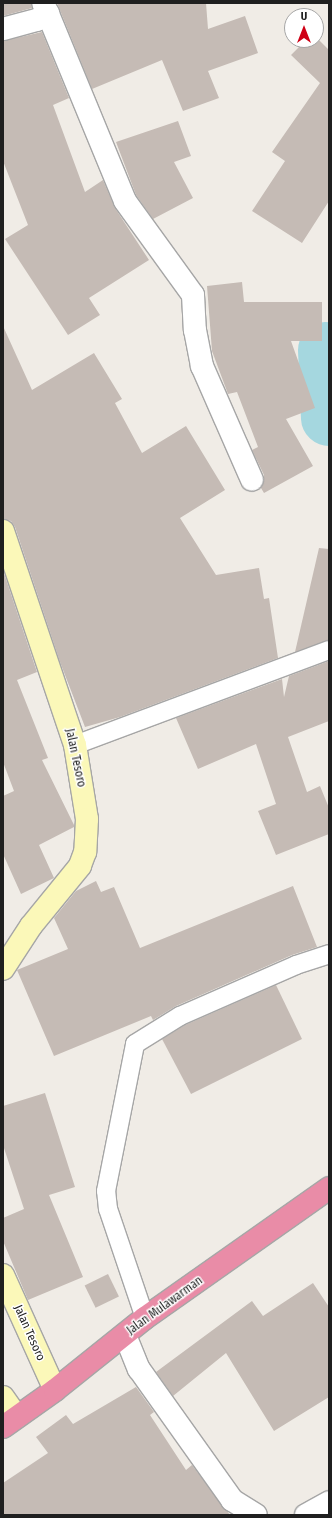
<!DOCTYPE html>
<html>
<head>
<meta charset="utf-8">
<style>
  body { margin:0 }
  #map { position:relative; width:332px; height:1518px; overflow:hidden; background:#f0ece6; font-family:"Fira Sans Condensed",sans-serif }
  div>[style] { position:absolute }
  .river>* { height:56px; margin:-28px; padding:0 28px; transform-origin:28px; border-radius:28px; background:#a5d7df }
  .building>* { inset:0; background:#c5bbb5; transform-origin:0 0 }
  .roads { filter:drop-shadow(1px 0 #a6a6a6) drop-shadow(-1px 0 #a6a6a6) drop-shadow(0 1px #a6a6a6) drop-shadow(0 -1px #a6a6a6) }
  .lane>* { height:18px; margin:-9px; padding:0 9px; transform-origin:9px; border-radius:9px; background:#fff }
  .street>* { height:22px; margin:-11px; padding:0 11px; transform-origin:11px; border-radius:11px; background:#fff }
  .secondary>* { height:22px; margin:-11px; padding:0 11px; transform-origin:11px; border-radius:11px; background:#fbf8b9 }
  .highway>* { height:22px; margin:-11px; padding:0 11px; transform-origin:11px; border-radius:11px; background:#e98ca7 }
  span { translate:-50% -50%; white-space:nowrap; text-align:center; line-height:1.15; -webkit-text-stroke:3px #fff; paint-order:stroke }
  .street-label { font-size:12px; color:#1f1f1f }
  .frame { position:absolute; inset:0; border:4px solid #1f1f1f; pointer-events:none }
  .north { position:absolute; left:284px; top:8px; width:40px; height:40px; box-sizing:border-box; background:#fff; border:1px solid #a5a5a5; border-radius:50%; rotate:0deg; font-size:11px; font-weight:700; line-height:16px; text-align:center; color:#1f1f1f }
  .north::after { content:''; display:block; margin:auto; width:14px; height:18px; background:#cf0015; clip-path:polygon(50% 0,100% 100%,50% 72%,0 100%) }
</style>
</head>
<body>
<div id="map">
  <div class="river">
    <i style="left:326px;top:350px;width:68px;rotate:87.5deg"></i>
  </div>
  <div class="building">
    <i style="clip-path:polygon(3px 3px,31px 3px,32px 8px,3px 16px)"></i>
    <i style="clip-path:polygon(57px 3px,206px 3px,208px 29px,245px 16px,258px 53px,208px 71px,219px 98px,183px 111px,162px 60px,92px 89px)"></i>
    <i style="clip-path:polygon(42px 32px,69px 98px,53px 105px,85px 192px,103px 180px,115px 208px,149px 260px,89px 298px,100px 315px,68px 335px,5px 239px,28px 225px,3px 161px,3px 41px)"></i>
    <i style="clip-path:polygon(316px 37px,329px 50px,329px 201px,302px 243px,252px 211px,285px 161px,272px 152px,320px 83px,291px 55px,306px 40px,316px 40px)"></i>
    <i style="clip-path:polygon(178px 121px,191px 156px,174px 162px,193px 198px,153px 219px,136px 195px,116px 142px)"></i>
    <i style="clip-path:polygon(242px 282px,244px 302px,322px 302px,322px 341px,291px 341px,315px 408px,286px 419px,313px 466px,264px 493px,261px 488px,264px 475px,252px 450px,258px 447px,237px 392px,228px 394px,212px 351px,207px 286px)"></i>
    <i style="clip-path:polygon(3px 326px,32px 390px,94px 353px,122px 399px,115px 403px,142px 453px,186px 426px,225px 490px,180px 518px,216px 575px,259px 568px,264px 599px,269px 598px,278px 658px,120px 717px,85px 727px,60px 662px,15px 527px,11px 521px,3px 519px)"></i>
    <i style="clip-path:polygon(319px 548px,329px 549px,329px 640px,295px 652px)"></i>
    <i style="clip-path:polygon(3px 570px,37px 672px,17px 680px,48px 758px,42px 760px,74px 825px,74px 827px,39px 845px,54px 878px,21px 894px,3px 854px,3px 796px,14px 791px,3px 762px)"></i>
    <i style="clip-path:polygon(329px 661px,329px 721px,288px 737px,307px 792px,320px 786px,329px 808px,329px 834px,276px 855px,258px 811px,276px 804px,256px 744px,198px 769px,176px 718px,282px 679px,284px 697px,289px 676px)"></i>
    <i style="clip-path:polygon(96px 881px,101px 892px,114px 887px,140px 948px,293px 886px,317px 947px,292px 955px,176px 1006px,153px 1020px,151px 1016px,54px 1056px,17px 970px,68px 949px,54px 918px,76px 891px)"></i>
    <i style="clip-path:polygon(276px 985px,302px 1039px,191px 1094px,162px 1039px,185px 1025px)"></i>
    <i style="clip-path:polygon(45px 1093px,75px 1187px,49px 1195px,83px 1277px,28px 1300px,3px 1241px,3px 1218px,24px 1209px,3px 1145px,3px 1106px)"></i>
    <i style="left:108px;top:1274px;width:25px;height:26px;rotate:64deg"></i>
    <i style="clip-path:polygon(313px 1283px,329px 1307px,329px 1397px,274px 1431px,226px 1353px,173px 1396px,156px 1372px,252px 1301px,263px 1316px)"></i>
    <i style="clip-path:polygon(136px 1387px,154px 1412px,150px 1415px,186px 1470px,192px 1465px,230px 1515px,3px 1515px,3px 1483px,48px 1453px,36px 1437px,66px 1415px,73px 1424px)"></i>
  </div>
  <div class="roads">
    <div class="lane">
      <i style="left:75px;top:745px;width:271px;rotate:-20.5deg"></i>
      <i style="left:145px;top:1318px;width:115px;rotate:-108.7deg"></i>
      <i style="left:108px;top:1209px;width:18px;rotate:-96deg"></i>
      <i style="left:106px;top:1191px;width:150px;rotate:-78.8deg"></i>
      <i style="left:135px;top:1044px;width:53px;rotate:-31.9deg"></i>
      <i style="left:180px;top:1016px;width:127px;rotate:-23.7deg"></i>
      <i style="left:296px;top:965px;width:35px;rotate:-18deg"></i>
    </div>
    <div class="street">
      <i style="left:48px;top:14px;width:202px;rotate:67.6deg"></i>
      <i style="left:125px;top:201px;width:116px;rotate:54.1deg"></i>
      <i style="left:193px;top:295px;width:35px;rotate:87deg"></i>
      <i style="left:195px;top:330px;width:37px;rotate:79deg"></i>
      <i style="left:202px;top:366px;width:124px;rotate:66.3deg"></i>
      <i style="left:3px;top:29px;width:35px;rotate:-15deg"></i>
      <i style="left:37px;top:20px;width:13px;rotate:-29deg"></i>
      <i style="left:48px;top:14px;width:12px;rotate:-114deg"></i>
      <i style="left:125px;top:1335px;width:37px;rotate:68deg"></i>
      <i style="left:139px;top:1369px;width:161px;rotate:54.6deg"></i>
      <i style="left:232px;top:1500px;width:28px;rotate:32deg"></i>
      <i style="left:306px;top:1515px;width:26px;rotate:-29deg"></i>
    </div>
    <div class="secondary">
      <i style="left:3px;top:531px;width:226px;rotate:71.4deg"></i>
      <i style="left:75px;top:745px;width:75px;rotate:80.8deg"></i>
      <i style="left:87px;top:819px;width:33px;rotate:93deg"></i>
      <i style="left:85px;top:852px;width:15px;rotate:110deg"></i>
      <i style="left:80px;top:866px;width:77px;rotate:129.2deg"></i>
      <i style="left:31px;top:926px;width:51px;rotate:123.1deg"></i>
      <i style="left:3px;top:1275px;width:126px;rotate:65.7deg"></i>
      <i style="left:3px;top:1397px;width:24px;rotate:55deg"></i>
    </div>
    <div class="highway">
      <i style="left:3px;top:1427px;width:64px;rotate:-35.4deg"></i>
      <i style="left:55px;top:1390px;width:115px;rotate:-38.7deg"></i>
      <i style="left:145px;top:1318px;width:225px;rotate:-35.2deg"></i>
    </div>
  </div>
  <div class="street-label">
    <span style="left:75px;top:758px;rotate:78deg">Jalan Tesoro</span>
    <span style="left:165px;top:1306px;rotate:-36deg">Jalan Mulawarman</span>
    <span style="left:29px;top:1333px;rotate:66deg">Jalan Tesoro</span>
  </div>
  <div class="frame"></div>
  <div class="north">U</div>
</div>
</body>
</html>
